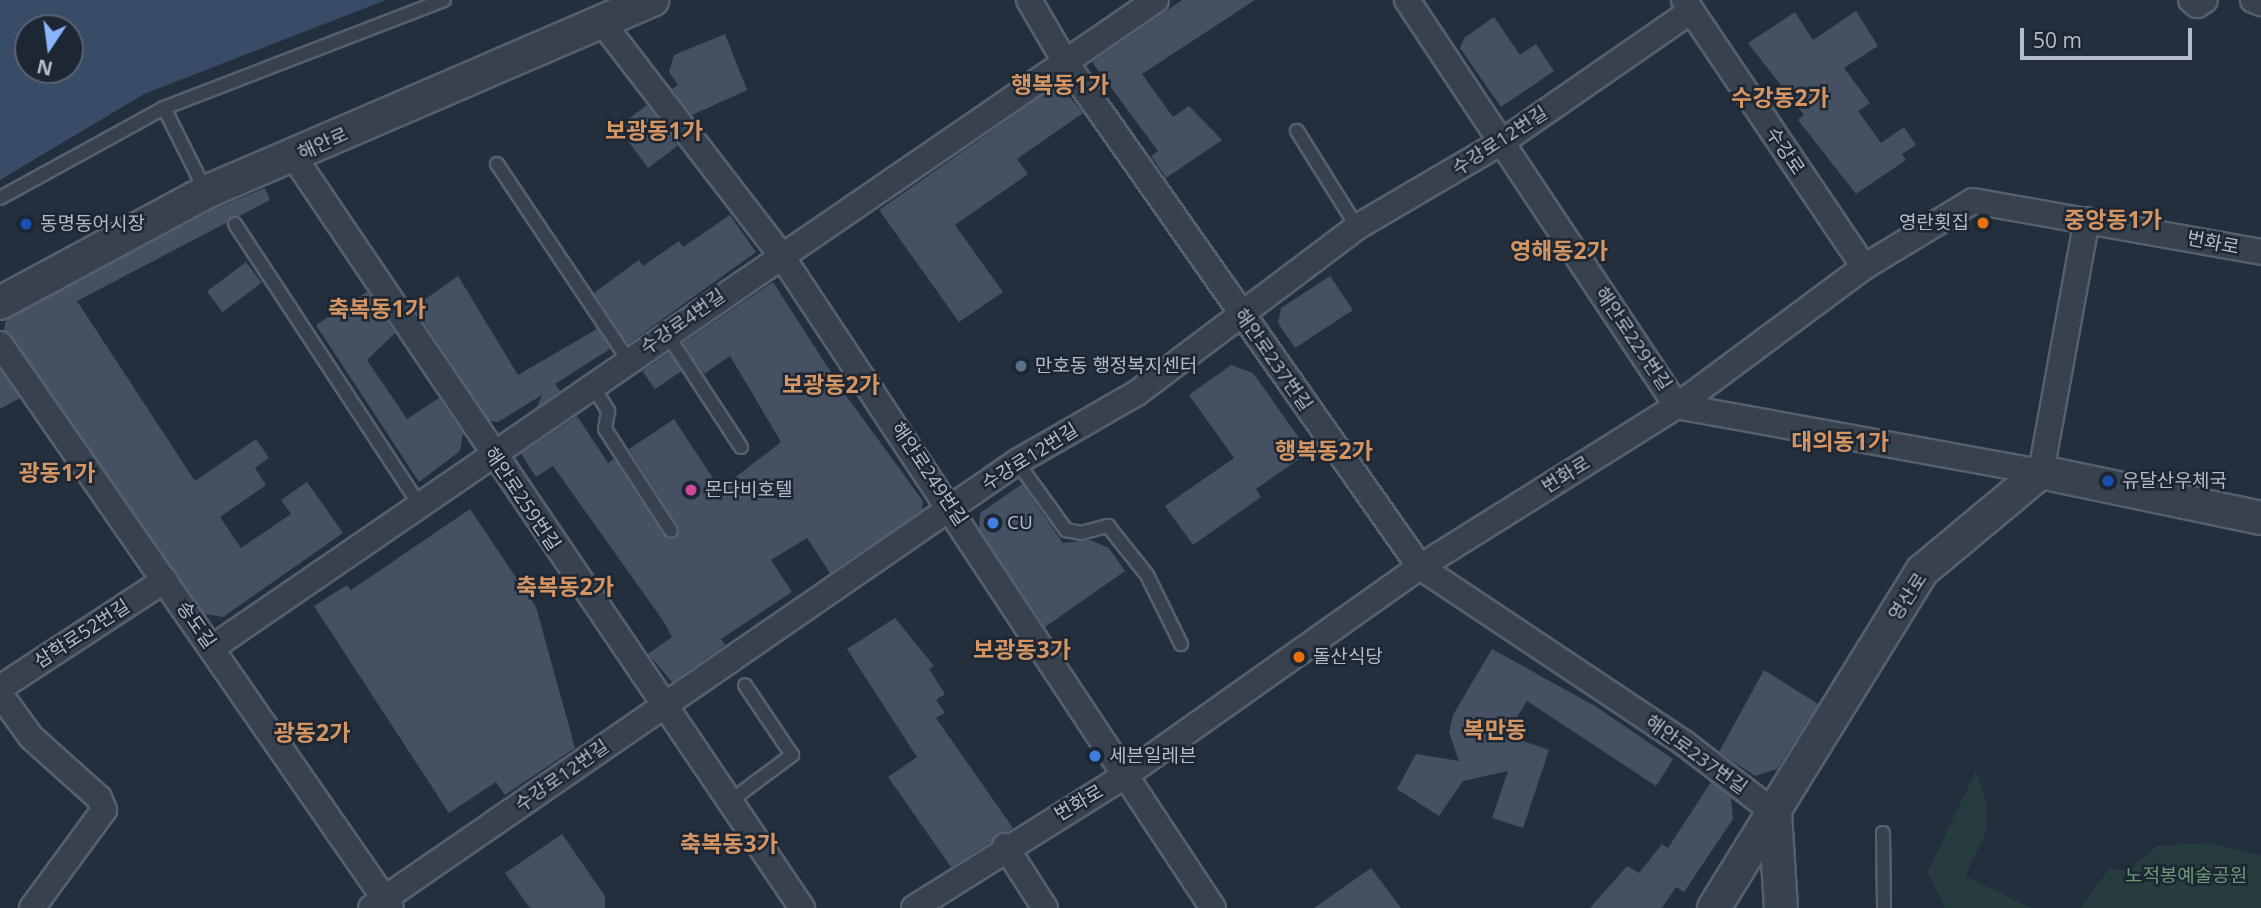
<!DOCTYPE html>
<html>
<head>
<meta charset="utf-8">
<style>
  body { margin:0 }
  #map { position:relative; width:2261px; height:908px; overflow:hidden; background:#242f3e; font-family:"Open Sans","Noto Sans KR",sans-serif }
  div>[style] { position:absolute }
  .green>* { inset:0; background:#263c3f }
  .water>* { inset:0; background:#394c67 }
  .building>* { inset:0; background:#455162; transform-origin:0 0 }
  .roads { filter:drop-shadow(2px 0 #565f6c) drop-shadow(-2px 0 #565f6c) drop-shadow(0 2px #565f6c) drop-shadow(0 -2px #565f6c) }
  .service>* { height:12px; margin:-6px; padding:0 6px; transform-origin:6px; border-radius:6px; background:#38414e }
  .minor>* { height:24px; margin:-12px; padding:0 12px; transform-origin:12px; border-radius:12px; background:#38414e }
  .tertiary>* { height:32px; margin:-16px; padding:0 16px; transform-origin:16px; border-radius:16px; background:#38414e }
  .dots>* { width:19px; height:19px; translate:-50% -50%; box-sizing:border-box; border:4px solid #1d2633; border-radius:50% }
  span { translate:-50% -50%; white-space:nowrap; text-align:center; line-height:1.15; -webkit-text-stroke:5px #1d2633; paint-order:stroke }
  .street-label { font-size:19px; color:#b4bcc9 }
  .poi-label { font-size:19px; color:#b4bcc9 }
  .right { translate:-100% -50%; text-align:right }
  .left { translate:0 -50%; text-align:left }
  .park-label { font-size:19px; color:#6b9a76 }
  .quarter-label { font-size:23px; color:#d59563; font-weight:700 }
  .north { position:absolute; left:14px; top:14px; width:70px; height:70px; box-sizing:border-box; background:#1d2633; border:2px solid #59626f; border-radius:50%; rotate:193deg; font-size:19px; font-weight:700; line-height:28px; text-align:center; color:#b4bcc9 }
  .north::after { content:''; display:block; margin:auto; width:24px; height:32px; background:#8ab4f8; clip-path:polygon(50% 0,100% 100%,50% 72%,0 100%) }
  .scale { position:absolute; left:2020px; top:28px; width:172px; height:32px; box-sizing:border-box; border:4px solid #b4bcc9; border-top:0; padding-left:9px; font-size:21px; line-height:24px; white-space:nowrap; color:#b4bcc9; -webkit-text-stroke:5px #1d2633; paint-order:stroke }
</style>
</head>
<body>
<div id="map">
  <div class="green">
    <i style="clip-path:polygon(1976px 770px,1987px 804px,1986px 833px,1965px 876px,2032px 908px,1945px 908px,1928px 872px)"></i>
    <i style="clip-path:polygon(2211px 843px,2261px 856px,2261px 908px,2080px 908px,2110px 868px,2128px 871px,2156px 846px)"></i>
  </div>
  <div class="water">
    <i style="clip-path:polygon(evenodd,0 0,386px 0,144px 94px,0 180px,0 0,28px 28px,70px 28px,70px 70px,28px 70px,28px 28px)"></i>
  </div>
  <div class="building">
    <i style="clip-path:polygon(1182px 0,1255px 0,1142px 74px,1173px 117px,1189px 106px,1222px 140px,1166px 178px,1151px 156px,1158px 151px,1092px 62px)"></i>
    <i style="clip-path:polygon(1856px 11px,1878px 46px,1844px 68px,1870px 103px,1858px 111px,1881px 143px,1904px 127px,1916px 145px,1902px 154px,1906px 160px,1856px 194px,1798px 120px,1804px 115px,1748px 43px,1795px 12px,1813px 40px)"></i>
    <i style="clip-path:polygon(1494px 17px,1520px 55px,1536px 44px,1554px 71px,1501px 107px,1460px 48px,1464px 38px)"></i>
    <i style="clip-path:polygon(725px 34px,747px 90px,692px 115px,672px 89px,678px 85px,669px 72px,674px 55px)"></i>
    <i style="clip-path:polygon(1059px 84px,1083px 113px,1017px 159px,1028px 174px,955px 225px,1003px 292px,959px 322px,879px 210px)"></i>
    <i style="left:647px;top:105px;width:51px;height:37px;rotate:53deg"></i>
    <i style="clip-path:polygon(265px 188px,270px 200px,77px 301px,195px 481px,256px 439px,269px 458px,255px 468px,266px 485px,220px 517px,241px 548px,291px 514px,281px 500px,307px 482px,343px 533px,223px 617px,205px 614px,4px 330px,6px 320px,214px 209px)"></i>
    <i style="clip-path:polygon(730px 215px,756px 252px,628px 344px,594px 293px,639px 260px,643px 266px,679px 241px,683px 247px)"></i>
    <i style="left:246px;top:262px;width:26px;height:49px;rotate:53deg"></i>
    <i style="clip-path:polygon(458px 276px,518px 375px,597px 329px,610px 349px,555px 384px,560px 391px,537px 407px,542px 395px,498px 422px,490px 421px,414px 307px)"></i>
    <i style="clip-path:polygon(1330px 276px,1353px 310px,1295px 348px,1278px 323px,1281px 308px)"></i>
    <i style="clip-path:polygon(773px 282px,845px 394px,923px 501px,922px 510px,830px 573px,807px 538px,771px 560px,792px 592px,721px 639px,725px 645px,672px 682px,648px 654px,672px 637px,664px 622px,553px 466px,536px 477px,521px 454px,577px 416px,608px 463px,614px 459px,664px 536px,676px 538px,678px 526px,629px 449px,674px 419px,720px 489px,781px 442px,730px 356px,704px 374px,683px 343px)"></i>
    <i style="clip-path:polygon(367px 292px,395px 333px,367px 360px,407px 419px,439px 398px,463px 433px,460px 451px,419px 482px,316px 325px)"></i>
    <i style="left:669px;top:353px;width:22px;height:32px;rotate:56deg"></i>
    <i style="clip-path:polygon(1231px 365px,1253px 373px,1309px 452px,1256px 489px,1261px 497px,1193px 545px,1165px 506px,1234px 458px,1189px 395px)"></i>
    <i style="clip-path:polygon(0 370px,20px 398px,0 409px)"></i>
    <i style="clip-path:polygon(1022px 484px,1063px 543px,1090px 540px,1109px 548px,1125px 571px,1045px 627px,979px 528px,980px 513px)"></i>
    <i style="clip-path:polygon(470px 509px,536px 607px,575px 748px,505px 795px,496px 782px,449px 813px,314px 606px,347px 585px,351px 590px)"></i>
    <i style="clip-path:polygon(895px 618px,934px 666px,929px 669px,945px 694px,936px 700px,945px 713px,936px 718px,1013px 828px,951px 867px,888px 777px,917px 757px,847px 649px)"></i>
    <i style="clip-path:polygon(1492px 649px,1595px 706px,1673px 759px,1656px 786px,1527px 701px,1506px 735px,1549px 750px,1523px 828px,1492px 818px,1508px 771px,1463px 781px,1439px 816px,1397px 789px,1416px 754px,1459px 761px,1449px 732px,1453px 715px)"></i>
    <i style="clip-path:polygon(1764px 670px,1818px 704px,1777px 769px,1755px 776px,1719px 752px)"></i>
    <i style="clip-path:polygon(1711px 782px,1731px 798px,1733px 819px,1684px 892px,1676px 887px,1662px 908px,1590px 908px,1627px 866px,1639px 873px,1662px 844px,1668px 848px)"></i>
    <i style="clip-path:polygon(562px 834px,605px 896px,605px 908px,530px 908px,505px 873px)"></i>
    <i style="clip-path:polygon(1371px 868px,1401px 908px,1314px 908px)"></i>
  </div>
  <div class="roads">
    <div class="service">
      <i style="left:164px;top:108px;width:94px;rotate:63.4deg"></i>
      <i style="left:1297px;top:131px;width:113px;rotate:58deg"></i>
      <i style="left:497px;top:164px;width:236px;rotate:56.2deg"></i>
      <i style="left:0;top:198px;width:187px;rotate:-28.8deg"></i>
      <i style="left:164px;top:108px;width:300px;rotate:-21.1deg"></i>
      <i style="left:235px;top:224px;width:335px;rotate:56.7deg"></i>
      <i style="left:667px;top:334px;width:135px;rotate:56.8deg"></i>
      <i style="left:592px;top:385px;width:31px;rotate:58deg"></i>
      <i style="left:608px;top:411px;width:18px;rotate:99deg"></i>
      <i style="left:605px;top:429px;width:121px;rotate:57.1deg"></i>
      <i style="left:1017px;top:462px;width:84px;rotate:54.2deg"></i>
      <i style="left:1066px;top:530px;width:15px;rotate:11deg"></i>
      <i style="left:1081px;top:533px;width:28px;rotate:-15deg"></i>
      <i style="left:1108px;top:526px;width:63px;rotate:51.5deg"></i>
      <i style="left:1147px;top:575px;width:77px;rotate:63.8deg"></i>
      <i style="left:729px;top:802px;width:79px;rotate:-36.7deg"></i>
      <i style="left:792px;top:755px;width:84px;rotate:-123.9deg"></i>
      <i style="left:1883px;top:833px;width:75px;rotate:89.2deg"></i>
    </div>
    <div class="minor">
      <i style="left:1029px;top:0;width:69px;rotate:59.7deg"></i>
      <i style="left:1064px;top:60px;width:620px;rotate:54.92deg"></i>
      <i style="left:1420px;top:567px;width:317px;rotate:33.7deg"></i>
      <i style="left:1684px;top:743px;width:115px;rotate:37.6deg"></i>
      <i style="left:1407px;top:0;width:488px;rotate:56.4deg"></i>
      <i style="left:1677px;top:406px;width:370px;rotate:10.3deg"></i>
      <i style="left:2041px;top:472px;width:256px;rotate:-79.7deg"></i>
      <i style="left:1684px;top:0;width:322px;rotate:56deg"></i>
      <i style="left:2191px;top:0;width:8px;rotate:40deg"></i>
      <i style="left:2197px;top:5px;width:9px;rotate:-32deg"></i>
      <i style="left:2253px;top:0;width:9px;rotate:21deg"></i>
      <i style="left:601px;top:21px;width:295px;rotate:52.4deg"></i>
      <i style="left:781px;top:255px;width:783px;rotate:56.51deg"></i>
      <i style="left:294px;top:157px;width:907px;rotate:55.92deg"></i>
      <i style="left:0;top:344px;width:686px;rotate:55.27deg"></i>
      <i style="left:212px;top:648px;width:1145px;rotate:-34.47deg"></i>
      <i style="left:0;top:688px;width:197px;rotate:-33.2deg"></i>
      <i style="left:0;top:694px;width:53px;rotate:54.2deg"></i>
      <i style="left:31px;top:737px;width:91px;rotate:41.9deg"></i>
      <i style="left:99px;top:798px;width:13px;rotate:67deg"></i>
      <i style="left:104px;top:810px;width:122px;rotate:126.3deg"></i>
      <i style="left:1005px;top:846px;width:74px;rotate:57.2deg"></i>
      <i style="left:371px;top:908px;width:785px;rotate:-34.62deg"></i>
      <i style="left:1017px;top:462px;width:138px;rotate:-29.9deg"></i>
      <i style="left:1137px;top:393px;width:276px;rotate:-37deg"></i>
      <i style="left:1357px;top:227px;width:168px;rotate:-30.4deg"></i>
      <i style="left:1502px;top:142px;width:230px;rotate:-34.7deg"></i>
      <i style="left:914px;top:908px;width:247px;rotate:-32.1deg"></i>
      <i style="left:1123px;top:777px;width:364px;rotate:-35.3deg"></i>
      <i style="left:1420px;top:567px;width:303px;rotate:-32.1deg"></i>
      <i style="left:1677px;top:406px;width:233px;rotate:-36.6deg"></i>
      <i style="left:1864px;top:267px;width:127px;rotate:-31.2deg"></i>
      <i style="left:1973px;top:201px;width:292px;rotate:10deg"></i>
    </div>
    <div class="tertiary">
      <i style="left:0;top:303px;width:234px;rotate:-28.3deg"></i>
      <i style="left:206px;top:192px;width:486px;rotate:-23.3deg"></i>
      <i style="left:1775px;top:813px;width:95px;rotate:86.4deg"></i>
      <i style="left:1714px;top:908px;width:396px;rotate:-58.3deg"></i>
      <i style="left:1922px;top:571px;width:155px;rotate:-39.8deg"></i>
      <i style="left:2041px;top:472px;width:225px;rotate:11.8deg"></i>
    </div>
  </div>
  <div class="dots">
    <i style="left:1983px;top:223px;background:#e8710a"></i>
    <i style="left:26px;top:224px;background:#1a4fb4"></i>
    <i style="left:1021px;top:366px;background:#5c6f8a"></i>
    <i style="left:2108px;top:481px;background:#1a4fb4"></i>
    <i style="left:691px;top:490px;background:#d1479c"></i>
    <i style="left:993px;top:523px;background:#3f7fe0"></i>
    <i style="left:1299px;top:657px;background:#e8710a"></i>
    <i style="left:1095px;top:756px;background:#3f7fe0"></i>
  </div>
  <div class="street-label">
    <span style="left:1500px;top:141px;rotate:-33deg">수강로12번길</span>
    <span style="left:323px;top:144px;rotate:-24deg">해안로</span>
    <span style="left:1785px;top:151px;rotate:56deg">수강로</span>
    <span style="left:2213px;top:243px;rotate:11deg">번화로</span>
    <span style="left:683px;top:322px;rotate:-35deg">수강로4번길</span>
    <span style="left:1633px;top:339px;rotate:56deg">해안로229번길</span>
    <span style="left:1273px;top:360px;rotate:55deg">해안로237번길</span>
    <span style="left:1030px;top:457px;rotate:-32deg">수강로12번길</span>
    <span style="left:929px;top:474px;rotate:56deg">해안로249번길</span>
    <span style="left:1566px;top:475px;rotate:-32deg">번화로</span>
    <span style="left:522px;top:499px;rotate:56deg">해안로259번길</span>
    <span style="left:1908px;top:597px;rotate:-57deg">영산로</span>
    <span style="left:196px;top:625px;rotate:55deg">송도길</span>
    <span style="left:82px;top:634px;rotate:-33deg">삼학로52번길</span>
    <span style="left:1696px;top:755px;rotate:36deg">해안로237번길</span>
    <span style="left:562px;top:776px;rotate:-35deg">수강로12번길</span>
    <span style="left:1079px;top:803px;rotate:-30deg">번화로</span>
  </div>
  <div class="poi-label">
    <span class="right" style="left:1969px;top:223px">영란횟집</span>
    <span class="left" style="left:40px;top:224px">동명동어시장</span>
    <span class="left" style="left:1035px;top:366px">만호동 행정복지센터</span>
    <span class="left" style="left:2122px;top:481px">유달산우체국</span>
    <span class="left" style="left:705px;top:490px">몬다비호텔</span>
    <span class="left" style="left:1007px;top:523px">CU</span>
    <span class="left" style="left:1313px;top:657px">돌산식당</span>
    <span class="left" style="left:1109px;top:756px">세븐일레븐</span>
  </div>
  <div class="park-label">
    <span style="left:2186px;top:876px">노적봉예술공원</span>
  </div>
  <div class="quarter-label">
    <span style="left:1060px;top:84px">행복동1가</span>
    <span style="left:1780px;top:97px">수강동2가</span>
    <span style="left:654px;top:130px">보광동1가</span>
    <span style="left:2113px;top:219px">중앙동1가</span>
    <span style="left:1559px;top:250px">영해동2가</span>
    <span style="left:377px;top:308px">축복동1가</span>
    <span style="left:831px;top:384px">보광동2가</span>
    <span style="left:1840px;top:441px">대의동1가</span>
    <span style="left:1324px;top:450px">행복동2가</span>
    <span style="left:57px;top:472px">광동1가</span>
    <span style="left:565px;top:586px">축복동2가</span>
    <span style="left:1022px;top:649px">보광동3가</span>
    <span style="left:1495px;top:729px">복만동</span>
    <span style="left:312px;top:732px">광동2가</span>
    <span style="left:729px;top:843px">축복동3가</span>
  </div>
  <div class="north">N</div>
  <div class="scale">50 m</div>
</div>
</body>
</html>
